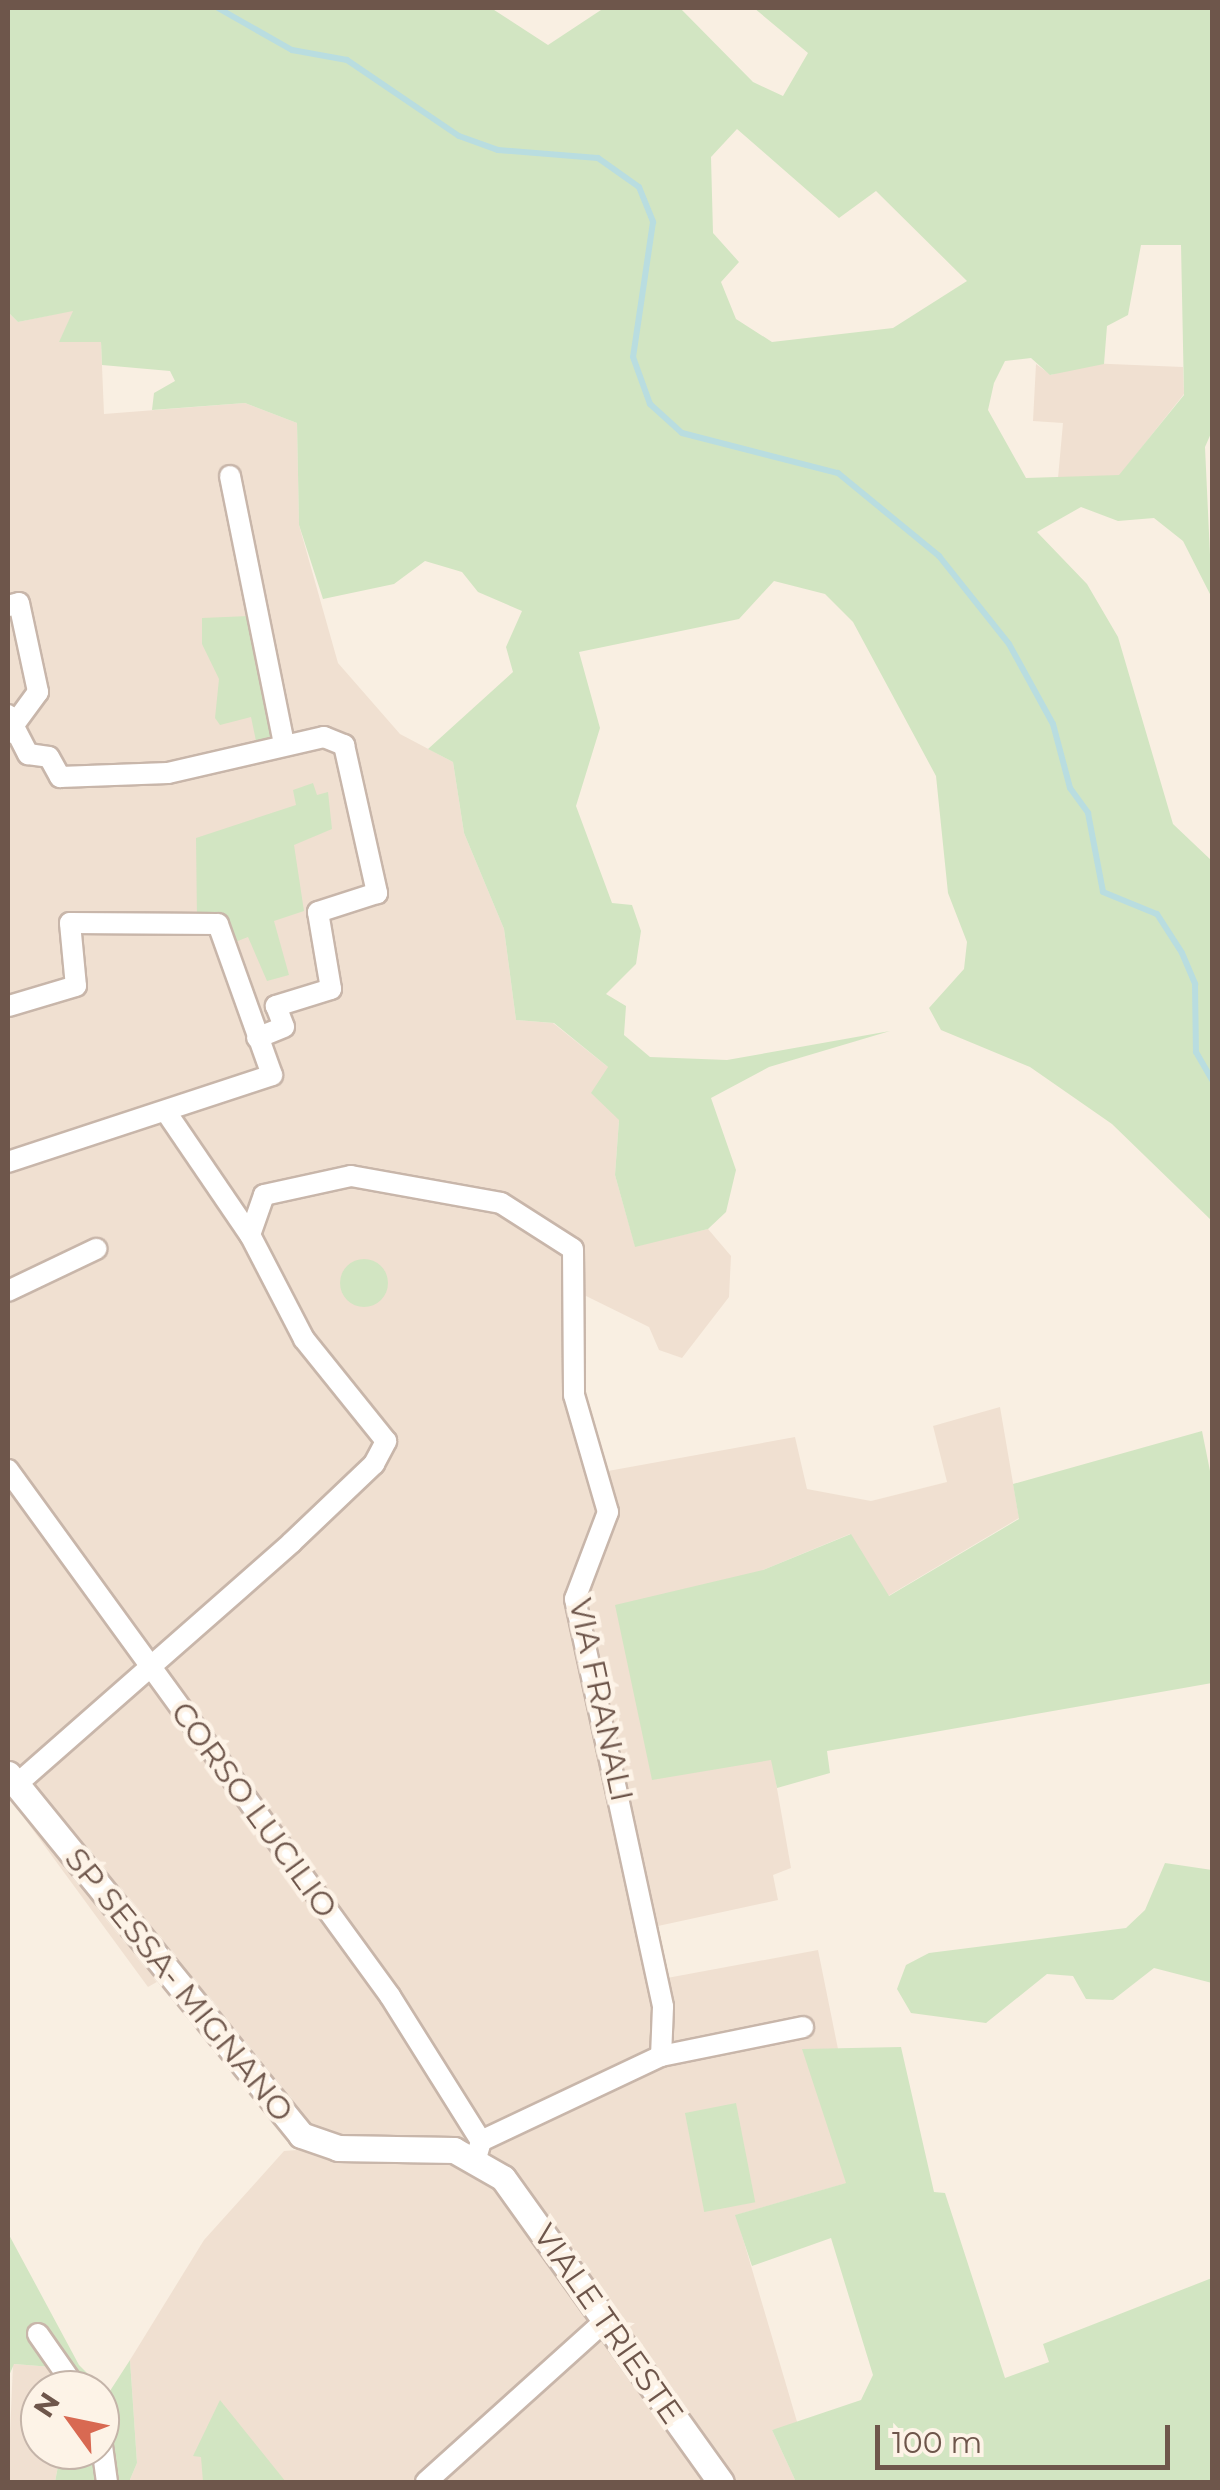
<!DOCTYPE html>
<html>
<head>
<meta charset="utf-8">
<style>
  body { margin:0 }
  #map { position:relative; width:1220px; height:2490px; overflow:hidden; background:#f9efe2; font-family:Montserrat,sans-serif }
  div>[style] { position:absolute }
  .residential>* { inset:0; background:#f0e0d1 }
  .green>* { inset:0; background:#d2e5c2; transform-origin:0 0 }
  .round { border-radius:50% }
  .stream>* { height:6px; margin:-3px; padding:0 3px; transform-origin:3px; border-radius:3px; background:#b9dde0 }
  .roads { filter:drop-shadow(2px 0 #c8b6aa) drop-shadow(-2px 0 #c8b6aa) drop-shadow(0 2px #c8b6aa) drop-shadow(0 -2px #c8b6aa) }
  .minor>* { height:20px; margin:-10px; padding:0 10px; transform-origin:10px; border-radius:10px; background:#fff }
  .tertiary>* { height:25px; margin:-12.5px; padding:0 12.5px; transform-origin:12.5px; border-radius:12.5px; background:#fff }
  span { translate:-50% -50%; white-space:nowrap; text-align:center; line-height:1.15; -webkit-text-stroke:9px #fdf3e7; paint-order:stroke }
  .street-label { font-size:32px; color:#6e564b }
  .frame { position:absolute; inset:0; border:10px solid #6e564b; pointer-events:none }
  .north { position:absolute; left:20px; top:2370px; width:100px; height:100px; box-sizing:border-box; background:#fdf3e7; border:2px solid #c4b4a9; border-radius:50%; rotate:303deg; font-size:28px; font-weight:700; line-height:40px; text-align:center; color:#6e564b }
  .north::after { content:''; display:block; margin:auto; width:35px; height:45px; background:#d86952; clip-path:polygon(50% 0,100% 100%,50% 72%,0 100%) }
  .scale { position:absolute; left:875px; top:2425px; width:295px; height:45px; box-sizing:border-box; border:5px solid #6e564b; border-top:0; padding-left:12px; font-size:30px; line-height:35px; white-space:nowrap; color:#6e564b; -webkit-text-stroke:8px #fdf3e7; paint-order:stroke }
</style>
</head>
<body>
<div id="map">
  <div class="residential">
    <i style="clip-path:polygon(74px 310px,60px 341px,101px 342px,104px 414px,245px 403px,297px 423px,299px 525px,338px 663px,400px 734px,453px 762px,464px 833px,504px 929px,516px 1020px,553px 1023px,608px 1067px,619px 1120px,615px 1175px,635px 1246px,708px 1229px,731px 1256px,729px 1297px,682px 1358px,659px 1350px,649px 1327px,584px 1295px,580px 1389px,608px 1471px,795px 1437px,807px 1489px,871px 1501px,947px 1482px,933px 1426px,1000px 1407px,1019px 1518px,888px 1596px,850px 1534px,763px 1570px,772px 1760px,791px 1868px,773px 1875px,778px 1900px,658px 1926px,667px 1978px,818px 1950px,838px 2049px,803px 2050px,847px 2183px,736px 2215px,798px 2425px,772px 2430px,796px 2482px,129px 2482px,137px 2463px,130px 2360px,204px 2240px,284px 2151px,297px 2150px,162px 1979px,148px 1987px,8px 1796px,8px 312px,18px 322px)"></i>
    <i style="clip-path:polygon(1086px 363px,1183px 367px,1184px 394px,1119px 476px,1058px 478px,1063px 423px,1033px 421px,1036px 364px,1051px 375px)"></i>
    <i style="clip-path:polygon(13px 2364px,53px 2367px,70px 2390px,40px 2390px,40px 2450px,61px 2450px,55px 2482px,8px 2482px)"></i>
  </div>
  <div class="green">
    <i style="clip-path:polygon(evenodd,8px 8px,491px 8px,548px 45px,604px 8px,680px 8px,753px 82px,783px 96px,808px 53px,754px 8px,1212px 8px,1212px 431px,1205px 447px,1212px 598px,1183px 541px,1154px 518px,1118px 521px,1081px 507px,1037px 532px,1087px 584px,1118px 637px,1173px 824px,1212px 861px,1212px 1221px,1112px 1124px,1030px 1067px,941px 1030px,929px 1008px,964px 969px,967px 942px,948px 893px,936px 776px,853px 622px,825px 594px,774px 581px,739px 619px,579px 652px,600px 728px,576px 806px,612px 903px,632px 905px,641px 931px,636px 964px,606px 994px,626px 1006px,624px 1035px,650px 1057px,727px 1060px,890px 1031px,769px 1067px,711px 1098px,736px 1170px,726px 1212px,708px 1229px,635px 1247px,615px 1175px,619px 1120px,591px 1093px,608px 1067px,554px 1023px,516px 1020px,504px 929px,464px 833px,453px 762px,428px 749px,513px 672px,506px 647px,522px 611px,478px 592px,462px 572px,425px 561px,394px 584px,323px 599px,299px 525px,297px 423px,245px 403px,152px 410px,154px 393px,175px 381px,170px 371px,102px 365px,101px 342px,59px 342px,73px 311px,18px 322px,8px 312px,8px 8px,737px 129px,839px 218px,876px 191px,967px 281px,893px 328px,772px 342px,736px 319px,721px 282px,739px 262px,713px 233px,711px 157px,737px 129px,8px 8px,1141px 245px,1181px 245px,1184px 395px,1119px 475px,1026px 478px,988px 410px,994px 383px,1005px 361px,1031px 358px,1050px 375px,1104px 364px,1107px 326px,1128px 315px,1141px 245px)"></i>
    <i style="clip-path:polygon(249px 616px,275px 736px,256px 741px,251px 717px,220px 725px,215px 718px,219px 679px,202px 644px,202px 618px)"></i>
    <i style="clip-path:polygon(313px 783px,317px 795px,328px 792px,332px 829px,294px 845px,304px 911px,274px 921px,289px 975px,267px 981px,248px 937px,230px 944px,197px 921px,196px 838px,296px 805px,293px 790px)"></i>
    <i class="round" style="left:340px;top:1259px;width:48px;height:48px"></i>
    <i style="clip-path:polygon(1202px 1431px,1212px 1481px,1212px 1683px,827px 1751px,830px 1773px,777px 1788px,771px 1760px,652px 1780px,615px 1605px,763px 1570px,851px 1534px,889px 1596px,1019px 1519px,1013px 1484px)"></i>
    <i style="clip-path:polygon(1165px 1863px,1212px 1870px,1212px 1983px,1154px 1968px,1113px 2000px,1086px 1999px,1073px 1976px,1047px 1974px,986px 2023px,911px 2013px,897px 1989px,906px 1965px,929px 1953px,1126px 1928px,1145px 1910px)"></i>
    <i style="clip-path:polygon(901px 2047px,934px 2192px,945px 2193px,1005px 2378px,1049px 2362px,1043px 2344px,1212px 2278px,1212px 2482px,796px 2482px,772px 2430px,861px 2400px,873px 2375px,831px 2238px,752px 2266px,735px 2215px,846px 2183px,802px 2049px)"></i>
    <i style="left:736px;top:2103px;width:101px;height:52px;rotate:79deg"></i>
    <i style="clip-path:polygon(8px 2233px,79px 2365px,108px 2394px,130px 2360px,137px 2463px,129px 2482px,55px 2482px,61px 2450px,100px 2450px,100px 2390px,70px 2390px,52px 2367px,14px 2364px,8px 2378px)"></i>
    <i style="clip-path:polygon(220px 2400px,286px 2482px,203px 2482px,201px 2457px,193px 2456px)"></i>
  </div>
  <div class="stream">
    <i style="left:218px;top:8px;width:85px;rotate:29.6deg"></i>
    <i style="left:292px;top:50px;width:56px;rotate:10.3deg"></i>
    <i style="left:347px;top:60px;width:135px;rotate:34.2deg"></i>
    <i style="left:459px;top:136px;width:41px;rotate:19.7deg"></i>
    <i style="left:498px;top:150px;width:100px;rotate:4.6deg"></i>
    <i style="left:598px;top:158px;width:50px;rotate:35.3deg"></i>
    <i style="left:639px;top:187px;width:38px;rotate:68deg"></i>
    <i style="left:653px;top:222px;width:136px;rotate:98.4deg"></i>
    <i style="left:633px;top:357px;width:50px;rotate:70.1deg"></i>
    <i style="left:650px;top:404px;width:43px;rotate:42.2deg"></i>
    <i style="left:682px;top:433px;width:161px;rotate:14.4deg"></i>
    <i style="left:838px;top:473px;width:131px;rotate:39.4deg"></i>
    <i style="left:939px;top:556px;width:112px;rotate:51.5deg"></i>
    <i style="left:1009px;top:644px;width:91px;rotate:61.2deg"></i>
    <i style="left:1053px;top:724px;width:66px;rotate:75.1deg"></i>
    <i style="left:1070px;top:788px;width:31px;rotate:54deg"></i>
    <i style="left:1088px;top:813px;width:80px;rotate:79.2deg"></i>
    <i style="left:1103px;top:892px;width:58px;rotate:22.2deg"></i>
    <i style="left:1157px;top:914px;width:46px;rotate:57.3deg"></i>
    <i style="left:1182px;top:953px;width:34px;rotate:67deg"></i>
    <i style="left:1195px;top:984px;width:68px;rotate:89.2deg"></i>
    <i style="left:1196px;top:1052px;width:32px;rotate:60deg"></i>
  </div>
  <div class="roads">
    <div class="minor">
      <i style="left:230px;top:476px;width:274px;rotate:78.6deg"></i>
      <i style="left:8px;top:606px;width:11px;rotate:-15deg"></i>
      <i style="left:19px;top:603px;width:91px;rotate:77.9deg"></i>
      <i style="left:38px;top:692px;width:51px;rotate:126.2deg"></i>
      <i style="left:8px;top:715px;width:44px;rotate:62.9deg"></i>
      <i style="left:28px;top:754px;width:21px;rotate:8deg"></i>
      <i style="left:49px;top:757px;width:23px;rotate:61deg"></i>
      <i style="left:60px;top:777px;width:108px;rotate:-2.1deg"></i>
      <i style="left:168px;top:773px;width:160px;rotate:-13deg"></i>
      <i style="left:324px;top:737px;width:22px;rotate:22deg"></i>
      <i style="left:344px;top:745px;width:152px;rotate:77.4deg"></i>
      <i style="left:377px;top:893px;width:62px;rotate:162.1deg"></i>
      <i style="left:318px;top:912px;width:78px;rotate:80.4deg"></i>
      <i style="left:331px;top:989px;width:58px;rotate:162.8deg"></i>
      <i style="left:276px;top:1006px;width:22px;rotate:69deg"></i>
      <i style="left:284px;top:1027px;width:29px;rotate:158deg"></i>
      <i style="left:8px;top:1162px;width:278px;rotate:-18.2deg"></i>
      <i style="left:272px;top:1075px;width:160px;rotate:-109.7deg"></i>
      <i style="left:218px;top:924px;width:148px;rotate:-179.6deg"></i>
      <i style="left:70px;top:923px;width:63px;rotate:84.6deg"></i>
      <i style="left:76px;top:986px;width:70px;rotate:163.4deg"></i>
      <i style="left:250px;top:1235px;width:42px;rotate:-70.7deg"></i>
      <i style="left:264px;top:1195px;width:89px;rotate:-12.3deg"></i>
      <i style="left:351px;top:1176px;width:152px;rotate:10.2deg"></i>
      <i style="left:501px;top:1203px;width:85px;rotate:32.6deg"></i>
      <i style="left:573px;top:1249px;width:146px;rotate:89.6deg"></i>
      <i style="left:574px;top:1395px;width:122px;rotate:73.8deg"></i>
      <i style="left:608px;top:1512px;width:93px;rotate:110.8deg"></i>
      <i style="left:575px;top:1599px;width:417px;rotate:77.8deg"></i>
      <i style="left:663px;top:2007px;width:49px;rotate:92.3deg"></i>
      <i style="left:8px;top:1291px;width:98px;rotate:-25.5deg"></i>
      <i style="left:8px;top:1470px;width:650px;rotate:54.01deg"></i>
      <i style="left:390px;top:1996px;width:171px;rotate:57.9deg"></i>
      <i style="left:481px;top:2141px;width:19px;rotate:106deg"></i>
      <i style="left:17px;top:1784px;width:365px;rotate:-41.3deg"></i>
      <i style="left:291px;top:1543px;width:115px;rotate:-43.6deg"></i>
      <i style="left:374px;top:1464px;width:26px;rotate:-62deg"></i>
      <i style="left:386px;top:1441px;width:131px;rotate:-128.8deg"></i>
      <i style="left:304px;top:1339px;width:117px;rotate:-117.4deg"></i>
      <i style="left:250px;top:1235px;width:145px;rotate:-124.3deg"></i>
      <i style="left:481px;top:2141px;width:199px;rotate:-25.3deg"></i>
      <i style="left:661px;top:2056px;width:145px;rotate:-11.5deg"></i>
      <i style="left:38px;top:2334px;width:68px;rotate:55.1deg"></i>
      <i style="left:100px;top:2431px;width:51px;rotate:82.2deg"></i>
      <i style="left:426px;top:2482px;width:241px;rotate:-42deg"></i>
    </div>
    <div class="tertiary">
      <i style="left:8px;top:1774px;width:465px;rotate:50.9deg"></i>
      <i style="left:301px;top:2135px;width:39px;rotate:19deg"></i>
      <i style="left:338px;top:2148px;width:116px;rotate:1deg"></i>
      <i style="left:454px;top:2150px;width:56px;rotate:29.7deg"></i>
      <i style="left:503px;top:2178px;width:374px;rotate:54.4deg"></i>
    </div>
  </div>
  <div class="street-label">
    <span style="left:601px;top:1700px;rotate:78deg">VIA FRANALI</span>
    <span style="left:254px;top:1810px;rotate:54deg">CORSO LUCILIO</span>
    <span style="left:179px;top:1985px;rotate:51deg">SP SESSA- MIGNANO</span>
    <span style="left:608px;top:2324px;rotate:55deg">VIALE TRIESTE</span>
  </div>
  <div class="frame"></div>
  <div class="north">N</div>
  <div class="scale">100 m</div>
</div>
</body>
</html>
